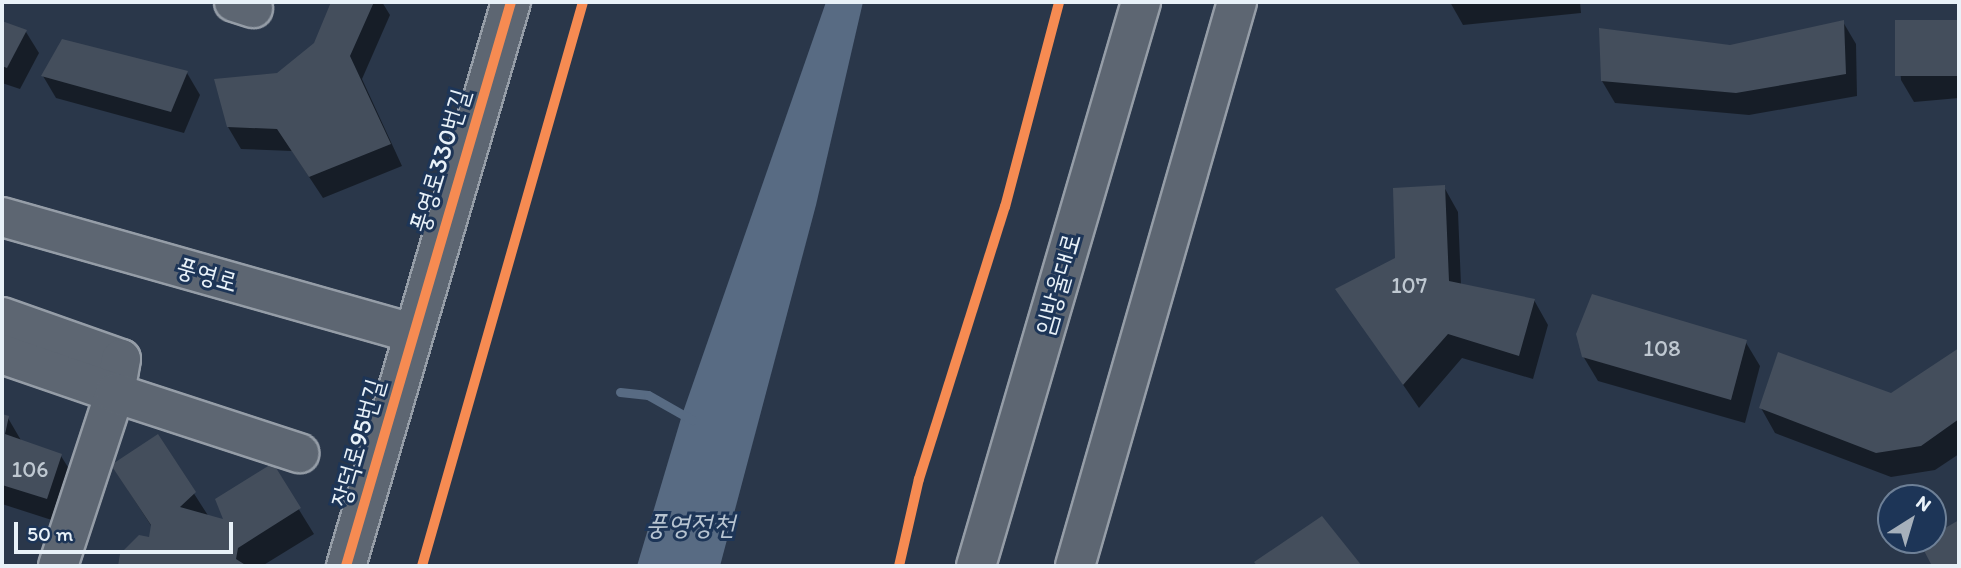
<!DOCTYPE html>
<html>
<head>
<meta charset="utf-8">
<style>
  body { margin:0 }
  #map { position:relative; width:1961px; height:568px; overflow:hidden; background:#2a374a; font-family:Itim,"Poor Story",sans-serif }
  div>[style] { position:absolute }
  .water>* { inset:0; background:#586b83 }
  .shadow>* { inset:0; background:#0007 }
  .stream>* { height:9px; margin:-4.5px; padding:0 4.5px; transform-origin:4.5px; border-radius:4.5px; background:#586b83 }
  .building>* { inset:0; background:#444e5c; transform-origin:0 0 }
  .roads { filter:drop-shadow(2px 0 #959da7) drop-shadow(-2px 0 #959da7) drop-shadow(0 2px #959da7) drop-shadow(0 -2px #959da7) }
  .minor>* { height:38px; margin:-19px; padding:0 19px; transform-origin:19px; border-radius:19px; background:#5d6672 }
  .major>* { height:38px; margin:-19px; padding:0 19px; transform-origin:19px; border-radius:19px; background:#5d6672 }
  .cycleway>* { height:10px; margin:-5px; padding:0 5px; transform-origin:5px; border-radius:5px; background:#f68b52 }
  span { translate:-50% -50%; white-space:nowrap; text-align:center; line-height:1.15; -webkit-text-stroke:6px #1d3557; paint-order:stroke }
  .number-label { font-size:23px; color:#bfc8d1 }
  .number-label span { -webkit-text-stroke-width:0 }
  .street-label { font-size:26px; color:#e8f1f8 }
  .water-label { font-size:28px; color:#b7c4d1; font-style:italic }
  .frame { position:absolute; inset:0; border:4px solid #e8f1f8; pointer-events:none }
  .north { position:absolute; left:1877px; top:484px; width:70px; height:70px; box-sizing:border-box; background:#1d3557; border:2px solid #6e8097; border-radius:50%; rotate:37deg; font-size:19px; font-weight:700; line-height:28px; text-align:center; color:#e8f1f8 }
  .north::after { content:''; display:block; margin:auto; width:24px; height:32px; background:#a6b0bb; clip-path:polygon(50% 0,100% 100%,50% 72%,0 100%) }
  .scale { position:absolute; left:14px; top:522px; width:219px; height:32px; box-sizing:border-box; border:4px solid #e8f1f8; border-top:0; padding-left:9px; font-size:21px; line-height:24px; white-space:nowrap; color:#e8f1f8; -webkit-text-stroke:5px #1d3557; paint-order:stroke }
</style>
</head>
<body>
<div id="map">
  <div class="water">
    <i style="clip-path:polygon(826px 2px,863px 2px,816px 205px,720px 566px,637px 566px,682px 415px)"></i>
  </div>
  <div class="shadow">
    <i style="clip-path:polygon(332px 2px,382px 2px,390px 15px,362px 79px,402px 166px,323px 198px,292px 151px,241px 149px,228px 127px,278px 74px,316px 44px)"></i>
    <i style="clip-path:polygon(1580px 2px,1581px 13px,1463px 25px,1450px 2px)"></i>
    <i style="clip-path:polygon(1843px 22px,1856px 44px,1857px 96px,1749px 115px,1615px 103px,1602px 81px)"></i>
    <i style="clip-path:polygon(1959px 22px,1959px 98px,1914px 102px,1901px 80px,1897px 27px)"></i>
    <i style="clip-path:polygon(2px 23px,26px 32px,39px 53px,20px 89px,2px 83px)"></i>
    <i style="clip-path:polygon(187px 73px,200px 95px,184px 133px,56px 98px,43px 76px)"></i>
    <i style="clip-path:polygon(1444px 187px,1458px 212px,1461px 285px,1534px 300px,1548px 325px,1533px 379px,1462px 358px,1419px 408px,1338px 290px,1397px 259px)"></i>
    <i style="clip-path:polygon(1745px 341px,1760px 366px,1745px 423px,1598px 381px,1583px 356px)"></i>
    <i style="clip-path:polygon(1959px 350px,1959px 454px,1935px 470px,1891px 477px,1775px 433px,1761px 408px,1892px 395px)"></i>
    <i style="clip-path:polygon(2px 416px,8px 418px,22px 442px,61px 456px,76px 480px,61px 523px,2px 504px)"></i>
    <i style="clip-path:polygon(157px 436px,209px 517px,226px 522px,272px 466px,314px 534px,262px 566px,120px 566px,122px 555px,150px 539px,152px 527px,128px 490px)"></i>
    <i style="clip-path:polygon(1321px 518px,1360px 566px,1258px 566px,1256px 563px)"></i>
  </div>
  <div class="stream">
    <i style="left:620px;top:392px;width:28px;rotate:6deg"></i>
    <i style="left:648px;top:395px;width:51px;rotate:29.6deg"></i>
  </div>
  <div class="building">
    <i style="clip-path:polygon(331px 2px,374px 2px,350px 56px,391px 144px,309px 177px,277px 129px,227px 127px,214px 79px,277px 73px,314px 43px)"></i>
    <i style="clip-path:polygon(1844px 20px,1846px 74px,1736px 93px,1601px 81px,1599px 28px,1730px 45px)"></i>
    <i style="left:1959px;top:20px;width:56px;height:64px;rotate:90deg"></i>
    <i style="clip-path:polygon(2px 21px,27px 30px,7px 68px,2px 66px)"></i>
    <i style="clip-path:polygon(62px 39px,188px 71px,171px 112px,41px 76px)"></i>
    <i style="clip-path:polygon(1445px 185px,1449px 281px,1535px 299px,1519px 356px,1448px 334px,1403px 385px,1335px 289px,1395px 258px,1393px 188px)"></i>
    <i style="clip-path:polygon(1592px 294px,1747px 340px,1731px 400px,1582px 357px,1576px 334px)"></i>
    <i style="clip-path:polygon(1959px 348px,1959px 419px,1921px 446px,1876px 453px,1759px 408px,1778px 352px,1891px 393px)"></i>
    <i style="clip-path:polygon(2px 414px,9px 416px,5px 434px,62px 454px,47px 499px,2px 485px)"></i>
    <i style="clip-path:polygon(158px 434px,196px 492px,180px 507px,223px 519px,215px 499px,273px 463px,301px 508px,238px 548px,236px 559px,247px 566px,118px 566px,120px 554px,139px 535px,149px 537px,151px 525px,111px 465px)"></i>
    <i style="clip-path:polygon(1322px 516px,1362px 566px,1257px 566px,1254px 562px)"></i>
    <i style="clip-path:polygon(1959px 520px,1959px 566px,1932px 566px,1920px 543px,1933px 540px,1933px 535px)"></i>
  </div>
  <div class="roads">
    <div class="minor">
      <i style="left:234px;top:2px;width:20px;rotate:18deg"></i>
      <i style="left:2px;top:217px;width:427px;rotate:15.8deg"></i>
      <i style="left:2px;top:317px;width:126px;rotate:19.4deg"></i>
      <i style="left:121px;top:359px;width:35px;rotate:100deg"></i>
      <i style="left:115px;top:393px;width:120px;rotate:-161deg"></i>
      <i style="left:58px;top:566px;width:182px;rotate:-71.8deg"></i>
      <i style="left:115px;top:393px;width:194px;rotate:18.1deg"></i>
      <i style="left:346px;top:566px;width:588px;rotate:-73.69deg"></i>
    </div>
    <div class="major">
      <i style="left:976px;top:566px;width:588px;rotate:-73.69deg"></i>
      <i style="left:1075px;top:566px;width:587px;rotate:-73.97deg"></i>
    </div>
  </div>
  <div class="cycleway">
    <i style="left:346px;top:566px;width:588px;rotate:-73.69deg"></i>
    <i style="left:422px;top:566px;width:587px;rotate:-74.07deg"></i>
    <i style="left:899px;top:566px;width:89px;rotate:-77.1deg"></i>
    <i style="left:919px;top:479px;width:285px;rotate:-72.5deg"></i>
    <i style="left:1005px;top:207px;width:212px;rotate:-75.2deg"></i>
  </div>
  <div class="number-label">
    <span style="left:1409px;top:285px">107</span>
    <span style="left:1662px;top:348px">108</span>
    <span style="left:30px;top:469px">106</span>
  </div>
  <div class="street-label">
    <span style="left:440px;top:161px;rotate:-73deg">풍영로330번길</span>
    <span style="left:207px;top:275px;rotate:16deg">풍영로</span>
    <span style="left:1058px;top:284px;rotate:-74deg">임방울대로</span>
    <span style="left:358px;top:443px;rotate:-74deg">장덕로95번길</span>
  </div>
  <div class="water-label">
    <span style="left:690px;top:524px">풍영정천</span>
  </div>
  <div class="frame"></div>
  <div class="north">N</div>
  <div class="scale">50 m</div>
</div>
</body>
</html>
